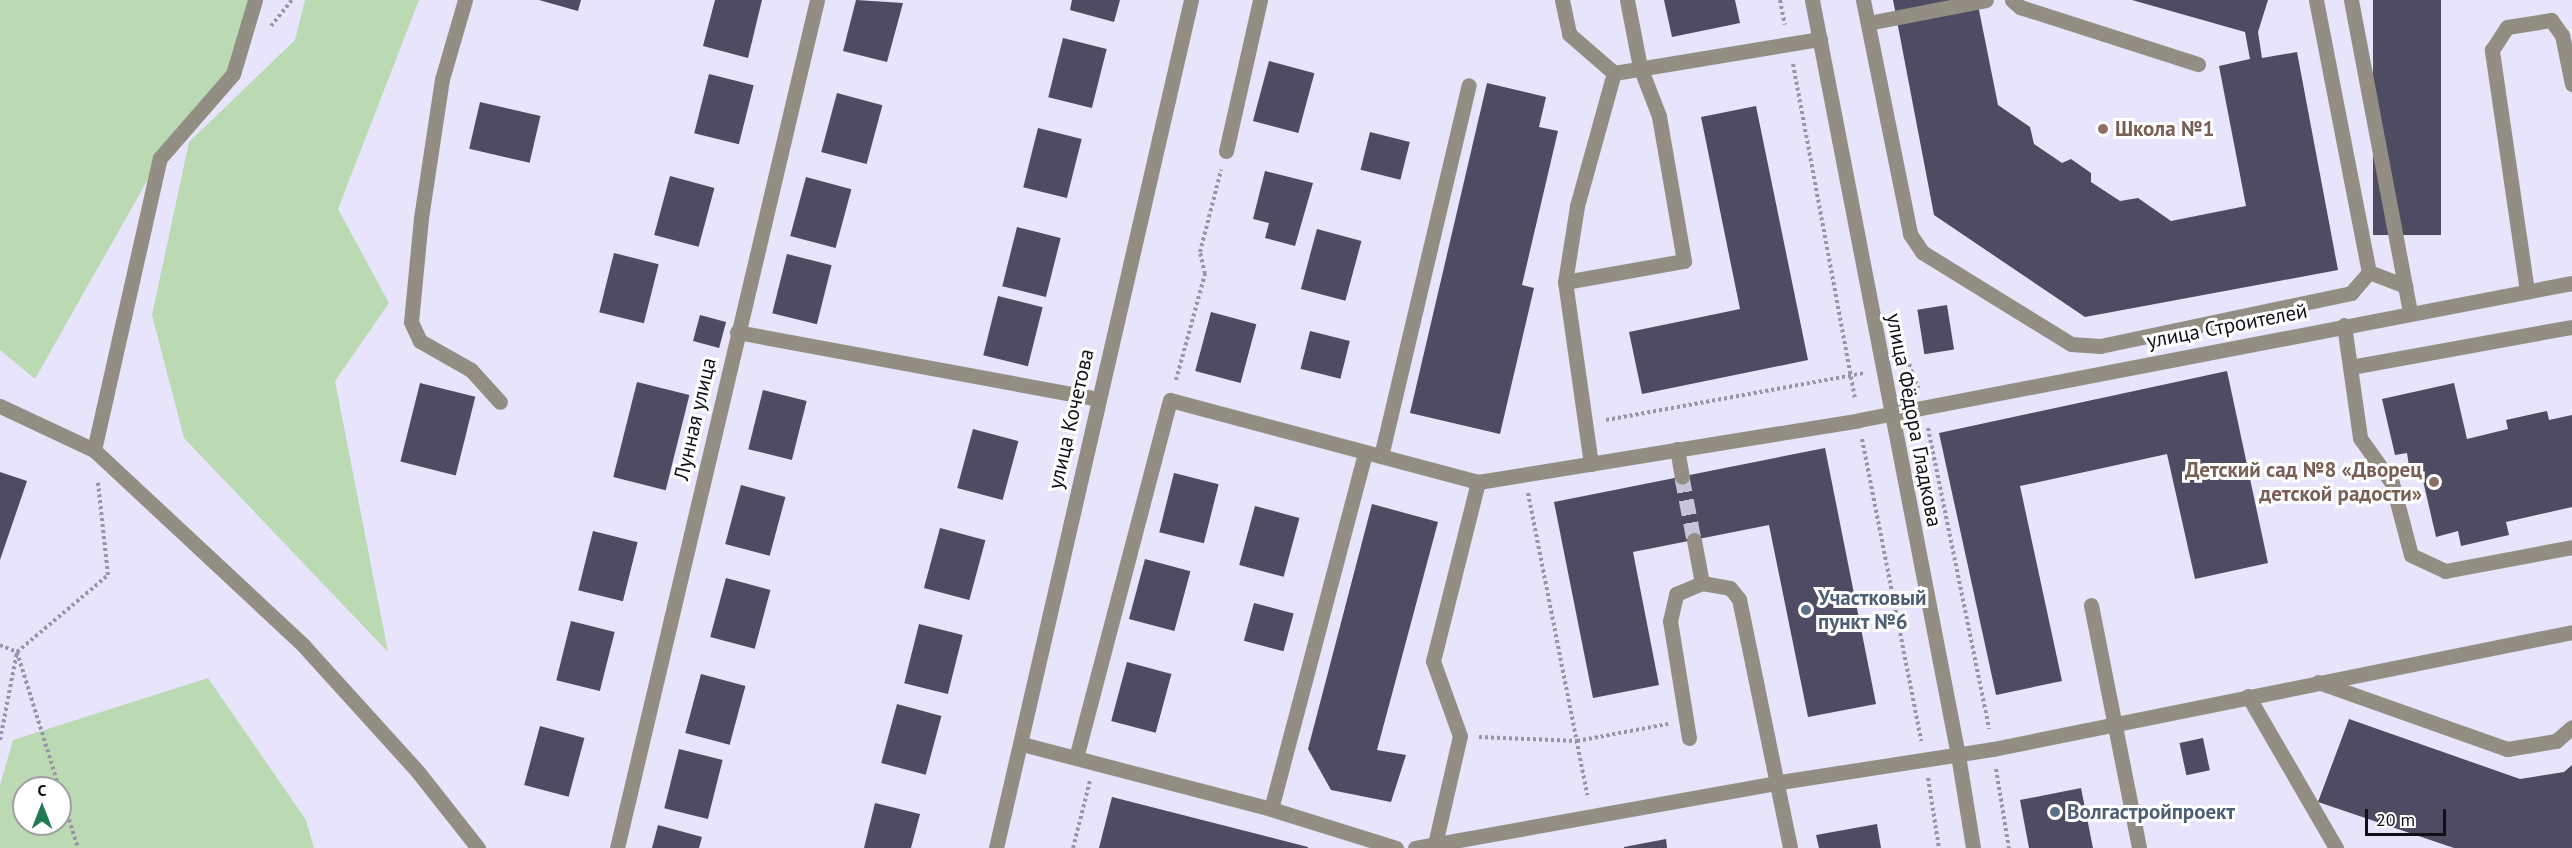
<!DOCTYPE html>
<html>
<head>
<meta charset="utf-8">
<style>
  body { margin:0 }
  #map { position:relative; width:2572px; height:848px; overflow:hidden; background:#e7e4fb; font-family:"PT Sans",sans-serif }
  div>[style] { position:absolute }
  .green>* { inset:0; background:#bbdab4 }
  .building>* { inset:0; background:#4e4b62; transform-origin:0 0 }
  .minor-tunnel>* { height:15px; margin-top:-7.5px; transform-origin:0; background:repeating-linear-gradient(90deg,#c7c4d9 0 15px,transparent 0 23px) }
  .path>* { height:4px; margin-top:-2px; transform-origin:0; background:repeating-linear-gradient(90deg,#9795a7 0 3px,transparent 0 6px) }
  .minor>* { height:15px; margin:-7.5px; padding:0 7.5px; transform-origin:7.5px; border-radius:7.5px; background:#938e83 }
  .dots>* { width:16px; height:16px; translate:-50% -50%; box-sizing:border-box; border:3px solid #fff; border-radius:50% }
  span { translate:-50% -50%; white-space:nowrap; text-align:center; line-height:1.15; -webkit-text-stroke:6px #fff; paint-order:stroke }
  .education-label { font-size:21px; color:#785e54; font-weight:700 }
  .left { translate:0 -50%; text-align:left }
  .right { translate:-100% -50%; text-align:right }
  .street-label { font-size:21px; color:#111019 }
  .service-label { font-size:21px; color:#4e5e75; font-weight:700 }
  .north { position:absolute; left:12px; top:776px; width:60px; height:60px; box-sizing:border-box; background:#fff; border:2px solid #a09fa3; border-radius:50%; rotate:0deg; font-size:16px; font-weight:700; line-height:24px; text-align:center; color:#111019 }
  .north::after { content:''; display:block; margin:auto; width:21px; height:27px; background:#1e7b51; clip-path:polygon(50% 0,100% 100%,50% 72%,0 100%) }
  .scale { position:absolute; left:2365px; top:809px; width:81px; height:27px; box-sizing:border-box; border:3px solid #111019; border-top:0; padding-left:8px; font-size:18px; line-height:21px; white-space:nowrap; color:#111019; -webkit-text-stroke:4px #fff; paint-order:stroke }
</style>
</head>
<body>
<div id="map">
  <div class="green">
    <i style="clip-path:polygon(0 0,255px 0,233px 74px,160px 158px,35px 379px,0 350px)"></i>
    <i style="clip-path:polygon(305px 0,419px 0,338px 209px,389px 303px,335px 381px,388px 652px,184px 438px,152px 315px,189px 142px,295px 40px)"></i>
    <i style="clip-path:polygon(evenodd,208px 678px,306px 820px,314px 848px,0 848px,0 785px,13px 740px,208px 678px,24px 788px,60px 788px,60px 824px,24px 824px,24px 788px)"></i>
  </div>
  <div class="building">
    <i style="clip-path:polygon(539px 0,581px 0,578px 11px)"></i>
    <i style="clip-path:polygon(715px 0,762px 0,748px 58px,703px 46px)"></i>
    <i style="clip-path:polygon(856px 0,903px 3px,887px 62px,843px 51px)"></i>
    <i style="clip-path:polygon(1072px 0,1120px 0,1114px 22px,1070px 10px)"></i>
    <i style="clip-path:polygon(1664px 0,1735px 0,1740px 23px,1672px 37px)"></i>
    <i style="clip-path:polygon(1893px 0,1977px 0,1998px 105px,2030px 127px,2034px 144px,2062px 163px,2071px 159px,2091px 173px,2091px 182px,2120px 201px,2138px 198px,2171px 221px,2246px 206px,2219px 66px,2250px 59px,2245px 32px,2132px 0,2268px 0,2258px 32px,2262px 58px,2297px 52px,2338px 270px,2085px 317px,1934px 215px)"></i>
    <i style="left:2373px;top:0;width:68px;height:235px"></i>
    <i style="left:1063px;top:38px;width:45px;height:61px;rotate:14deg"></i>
    <i style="left:1269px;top:61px;width:47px;height:62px;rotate:15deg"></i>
    <i style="left:709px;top:74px;width:46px;height:61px;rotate:14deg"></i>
    <i style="clip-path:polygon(1487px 83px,1546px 97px,1539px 127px,1558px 131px,1522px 285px,1534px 288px,1500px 434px,1410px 413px)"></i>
    <i style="left:837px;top:93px;width:47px;height:61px;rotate:15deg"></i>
    <i style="left:480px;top:102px;width:62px;height:48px;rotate:13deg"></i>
    <i style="clip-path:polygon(1756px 106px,1808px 360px,1642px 394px,1629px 332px,1740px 309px,1701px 117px)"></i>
    <i style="left:1038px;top:128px;width:45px;height:61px;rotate:14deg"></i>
    <i style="left:1370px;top:132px;width:41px;height:39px;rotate:14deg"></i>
    <i style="clip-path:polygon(1265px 171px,1313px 183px,1295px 246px,1265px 238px,1269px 223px,1253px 219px)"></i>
    <i style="left:670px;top:176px;width:46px;height:61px;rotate:15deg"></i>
    <i style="left:806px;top:177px;width:47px;height:61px;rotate:15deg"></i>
    <i style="left:1017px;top:227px;width:45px;height:61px;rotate:14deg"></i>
    <i style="left:1317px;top:229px;width:46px;height:62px;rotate:15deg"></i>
    <i style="left:614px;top:253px;width:46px;height:61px;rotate:14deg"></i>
    <i style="left:787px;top:254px;width:46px;height:61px;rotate:14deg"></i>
    <i style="left:998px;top:296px;width:46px;height:61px;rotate:14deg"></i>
    <i style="left:1947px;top:305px;width:45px;height:30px;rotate:81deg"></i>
    <i style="left:1211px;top:312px;width:47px;height:61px;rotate:15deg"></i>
    <i style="left:700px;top:315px;width:27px;height:27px;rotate:15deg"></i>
    <i style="left:1310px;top:331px;width:41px;height:39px;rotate:14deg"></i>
    <i style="clip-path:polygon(2227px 371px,2268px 563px,2195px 579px,2167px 454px,2020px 486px,2062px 681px,1996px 695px,1939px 433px)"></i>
    <i style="left:637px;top:382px;width:54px;height:98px;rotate:14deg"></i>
    <i style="left:420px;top:383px;width:57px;height:81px;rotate:14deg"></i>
    <i style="clip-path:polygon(2454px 383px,2467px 439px,2508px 429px,2506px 420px,2547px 411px,2549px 420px,2572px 415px,2572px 507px,2506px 522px,2509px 535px,2461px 546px,2458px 531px,2436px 537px,2419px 463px,2409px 466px,2407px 453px,2395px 455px,2382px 399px)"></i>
    <i style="left:763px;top:390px;width:45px;height:61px;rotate:14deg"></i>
    <i style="left:973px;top:429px;width:47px;height:61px;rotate:15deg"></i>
    <i style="clip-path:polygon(1825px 448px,1876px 704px,1808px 717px,1769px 525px,1633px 552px,1659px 685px,1593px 698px,1554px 502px)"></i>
    <i style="clip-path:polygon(0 472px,27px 481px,0 560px)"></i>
    <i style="left:1174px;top:473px;width:46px;height:61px;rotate:14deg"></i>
    <i style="left:741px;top:485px;width:46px;height:61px;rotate:15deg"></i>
    <i style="clip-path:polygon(1372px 504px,1438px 522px,1377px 750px,1406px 755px,1391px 802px,1331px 790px,1308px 749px)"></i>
    <i style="left:1255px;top:506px;width:46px;height:61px;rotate:15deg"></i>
    <i style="left:940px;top:528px;width:47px;height:62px;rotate:15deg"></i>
    <i style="left:593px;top:531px;width:46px;height:61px;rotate:14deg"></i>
    <i style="left:1145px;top:559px;width:47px;height:62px;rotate:15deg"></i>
    <i style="left:726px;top:578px;width:46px;height:61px;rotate:15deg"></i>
    <i style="left:1254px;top:603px;width:41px;height:39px;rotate:15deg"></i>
    <i style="left:571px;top:621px;width:45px;height:61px;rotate:14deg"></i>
    <i style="left:919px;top:624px;width:45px;height:61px;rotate:14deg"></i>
    <i style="left:1127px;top:662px;width:46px;height:61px;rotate:15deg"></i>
    <i style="left:701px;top:674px;width:46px;height:61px;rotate:15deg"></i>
    <i style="left:897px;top:704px;width:46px;height:61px;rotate:15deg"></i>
    <i style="clip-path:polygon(2349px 719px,2520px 779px,2564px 772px,2572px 765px,2572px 848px,2454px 848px,2318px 802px)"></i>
    <i style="left:540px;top:726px;width:46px;height:61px;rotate:15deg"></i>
    <i style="left:2203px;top:738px;width:33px;height:24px;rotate:78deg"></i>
    <i style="left:679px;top:749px;width:45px;height:61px;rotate:14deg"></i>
    <i style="clip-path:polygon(2081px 788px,2093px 848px,2029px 848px,2020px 800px)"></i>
    <i style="clip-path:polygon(1112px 797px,1308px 847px,1308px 848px,1099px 848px)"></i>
    <i style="clip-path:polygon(875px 803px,920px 814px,911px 848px,864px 848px)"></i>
    <i style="clip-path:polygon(1877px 824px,1881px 848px,1819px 848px,1816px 835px)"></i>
    <i style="clip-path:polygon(658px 825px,702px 837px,699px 848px,652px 848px)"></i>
    <i style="clip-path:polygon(1666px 839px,1667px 848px,1624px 848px,1624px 847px)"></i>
  </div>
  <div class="minor-tunnel">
    <i style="left:1682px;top:477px;width:64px;rotate:79.2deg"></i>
  </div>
  <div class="path">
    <i style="left:1780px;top:0;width:25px;rotate:79deg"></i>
    <i style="left:271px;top:26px;width:33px;rotate:-51deg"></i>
    <i style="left:1793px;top:64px;width:341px;rotate:79.5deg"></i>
    <i style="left:1904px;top:365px;width:5px;rotate:-11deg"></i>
    <i style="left:1909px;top:364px;width:26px;rotate:69deg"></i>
    <i style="left:1176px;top:380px;width:110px;rotate:-74.7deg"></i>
    <i style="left:1205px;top:274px;width:23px;rotate:-103deg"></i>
    <i style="left:1200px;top:252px;width:85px;rotate:-75.6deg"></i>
    <i style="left:1606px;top:420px;width:262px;rotate:-10.3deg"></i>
    <i style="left:1928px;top:428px;width:307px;rotate:78.5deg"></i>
    <i style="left:1862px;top:439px;width:308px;rotate:78.9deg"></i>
    <i style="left:1528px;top:493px;width:308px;rotate:78.9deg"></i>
    <i style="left:0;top:645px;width:18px;rotate:22deg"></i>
    <i style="left:17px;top:652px;width:119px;rotate:-40.2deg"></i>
    <i style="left:108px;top:575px;width:93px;rotate:-96.2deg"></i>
    <i style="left:1479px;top:737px;width:98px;rotate:2.3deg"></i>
    <i style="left:1577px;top:741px;width:93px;rotate:-10.6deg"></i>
    <i style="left:0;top:740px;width:90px;rotate:-79.1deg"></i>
    <i style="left:17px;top:652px;width:142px;rotate:72.8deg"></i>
    <i style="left:1996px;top:769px;width:80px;rotate:80.7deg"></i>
    <i style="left:1928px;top:778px;width:71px;rotate:81.1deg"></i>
    <i style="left:60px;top:791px;width:60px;rotate:72.5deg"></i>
    <i style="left:1073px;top:848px;width:69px;rotate:-75.8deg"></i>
  </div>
  <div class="minor">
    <i style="left:465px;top:0;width:82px;rotate:106.2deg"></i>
    <i style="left:442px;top:79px;width:141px;rotate:98.6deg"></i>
    <i style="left:421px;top:218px;width:104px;rotate:95.5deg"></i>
    <i style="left:411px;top:322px;width:21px;rotate:65deg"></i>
    <i style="left:420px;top:341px;width:59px;rotate:29.6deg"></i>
    <i style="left:471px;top:370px;width:43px;rotate:47.8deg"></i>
    <i style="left:1562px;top:0;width:35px;rotate:78deg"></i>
    <i style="left:1569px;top:34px;width:60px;rotate:40.9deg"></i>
    <i style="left:1812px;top:0;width:769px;rotate:79.06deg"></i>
    <i style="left:1958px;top:755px;width:94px;rotate:80.8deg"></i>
    <i style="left:1863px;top:0;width:239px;rotate:78.6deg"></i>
    <i style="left:1910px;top:234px;width:22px;rotate:56deg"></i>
    <i style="left:1922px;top:252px;width:175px;rotate:31.7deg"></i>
    <i style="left:2071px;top:344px;width:29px;rotate:4deg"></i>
    <i style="left:2100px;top:346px;width:257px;rotate:-11.9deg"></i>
    <i style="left:2351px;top:293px;width:28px;rotate:-49deg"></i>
    <i style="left:2012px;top:0;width:11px;rotate:41deg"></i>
    <i style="left:2020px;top:7px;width:187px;rotate:17.8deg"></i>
    <i style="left:2316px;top:0;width:277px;rotate:79deg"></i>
    <i style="left:2369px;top:272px;width:39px;rotate:21deg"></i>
    <i style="left:2351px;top:0;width:319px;rotate:79.3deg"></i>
    <i style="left:1868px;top:23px;width:120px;rotate:-11deg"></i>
    <i style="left:1226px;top:151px;width:155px;rotate:-77.3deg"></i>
    <i style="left:1565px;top:282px;width:77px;rotate:-81deg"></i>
    <i style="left:1577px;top:206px;width:138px;rotate:-74.5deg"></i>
    <i style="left:1614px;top:73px;width:209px;rotate:-9.4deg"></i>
    <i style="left:2527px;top:291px;width:244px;rotate:-98.3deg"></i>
    <i style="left:2492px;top:50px;width:27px;rotate:-57deg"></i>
    <i style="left:2507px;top:27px;width:45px;rotate:-9deg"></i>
    <i style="left:2551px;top:20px;width:19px;rotate:54deg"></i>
    <i style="left:2562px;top:35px;width:50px;rotate:78.5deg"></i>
    <i style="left:2344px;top:325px;width:114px;rotate:81.9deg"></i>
    <i style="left:2360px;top:438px;width:55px;rotate:54.6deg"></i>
    <i style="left:2392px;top:483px;width:74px;rotate:75.2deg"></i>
    <i style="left:2411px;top:555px;width:38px;rotate:25deg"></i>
    <i style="left:2445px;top:571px;width:129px;rotate:-10.7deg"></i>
    <i style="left:737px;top:332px;width:366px;rotate:10.5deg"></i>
    <i style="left:2351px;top:367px;width:225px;rotate:-10.3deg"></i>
    <i style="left:0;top:406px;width:104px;rotate:25.1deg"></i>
    <i style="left:94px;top:450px;width:286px;rotate:43deg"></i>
    <i style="left:303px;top:645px;width:171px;rotate:47.8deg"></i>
    <i style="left:418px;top:772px;width:97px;rotate:51.7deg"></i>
    <i style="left:1677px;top:449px;width:28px;rotate:80deg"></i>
    <i style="left:94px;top:450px;width:299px;rotate:-77.3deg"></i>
    <i style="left:160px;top:158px;width:111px;rotate:-49deg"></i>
    <i style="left:233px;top:74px;width:77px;rotate:-73.4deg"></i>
    <i style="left:1381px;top:456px;width:381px;rotate:-76.7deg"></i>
    <i style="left:1591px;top:464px;width:184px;rotate:-98.1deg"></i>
    <i style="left:1565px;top:282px;width:121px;rotate:-10deg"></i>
    <i style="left:1684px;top:261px;width:147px;rotate:-99.8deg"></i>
    <i style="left:1659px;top:116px;width:53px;rotate:-111.2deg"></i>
    <i style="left:1640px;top:67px;width:68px;rotate:-101deg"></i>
    <i style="left:1694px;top:540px;width:44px;rotate:79.5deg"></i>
    <i style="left:2091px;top:605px;width:248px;rotate:78.8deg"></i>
    <i style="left:2318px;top:682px;width:201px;rotate:19.5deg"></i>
    <i style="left:2507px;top:749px;width:50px;rotate:-9.3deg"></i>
    <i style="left:2556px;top:741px;width:21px;rotate:-41deg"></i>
    <i style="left:2248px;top:696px;width:176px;rotate:59.9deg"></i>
    <i style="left:1689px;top:738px;width:119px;rotate:-99.2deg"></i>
    <i style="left:1670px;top:621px;width:28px;rotate:-77deg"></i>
    <i style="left:1676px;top:594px;width:28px;rotate:-23deg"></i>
    <i style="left:1702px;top:583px;width:28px;rotate:10deg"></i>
    <i style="left:1730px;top:588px;width:14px;rotate:51deg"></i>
    <i style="left:1739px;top:599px;width:254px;rotate:78.4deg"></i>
    <i style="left:1022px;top:744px;width:257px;rotate:14.6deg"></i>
    <i style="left:1271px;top:809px;width:131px;rotate:17.3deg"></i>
    <i style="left:1076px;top:758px;width:370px;rotate:-75.3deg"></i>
    <i style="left:1170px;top:400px;width:319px;rotate:14.9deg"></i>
    <i style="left:1478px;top:482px;width:386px;rotate:-9.2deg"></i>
    <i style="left:1859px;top:420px;width:726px;rotate:-10.88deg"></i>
    <i style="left:1271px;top:809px;width:369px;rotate:-75.2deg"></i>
    <i style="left:1435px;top:844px;width:111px;rotate:-77deg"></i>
    <i style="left:1460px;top:736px;width:80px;rotate:-109.8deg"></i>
    <i style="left:1433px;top:661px;width:185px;rotate:-75.9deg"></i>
    <i style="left:617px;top:848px;width:871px;rotate:-76.73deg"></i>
    <i style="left:996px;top:848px;width:870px;rotate:-77.05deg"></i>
    <i style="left:1415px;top:848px;width:371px;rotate:-10.2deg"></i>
    <i style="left:1780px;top:782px;width:216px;rotate:-8.8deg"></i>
    <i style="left:1993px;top:749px;width:591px;rotate:-11.42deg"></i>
  </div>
  <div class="dots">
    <i style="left:2103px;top:129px;background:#8d6e63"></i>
    <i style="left:2434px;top:482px;background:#8d6e63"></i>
    <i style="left:1806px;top:610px;background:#5c6f8a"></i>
    <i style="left:2055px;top:812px;background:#5c6f8a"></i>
  </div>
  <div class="education-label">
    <span class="left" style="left:2115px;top:129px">Школа №1</span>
    <span class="right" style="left:2422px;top:482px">Детский сад №8 «Дворец<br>детской радости»</span>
  </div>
  <div class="street-label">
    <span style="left:2227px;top:326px;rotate:-11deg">улица Строителей</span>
    <span style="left:695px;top:419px;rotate:-77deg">Лунная улица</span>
    <span style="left:1071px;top:419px;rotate:-77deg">улица Кочетова</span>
    <span style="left:1914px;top:420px;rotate:79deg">улица Фёдора Гладкова</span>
  </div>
  <div class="service-label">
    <span class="left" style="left:1818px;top:610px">Участковый<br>пункт №6</span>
    <span class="left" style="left:2067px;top:812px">Волгастройпроект</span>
  </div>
  <div class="north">С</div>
  <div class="scale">20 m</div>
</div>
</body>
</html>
